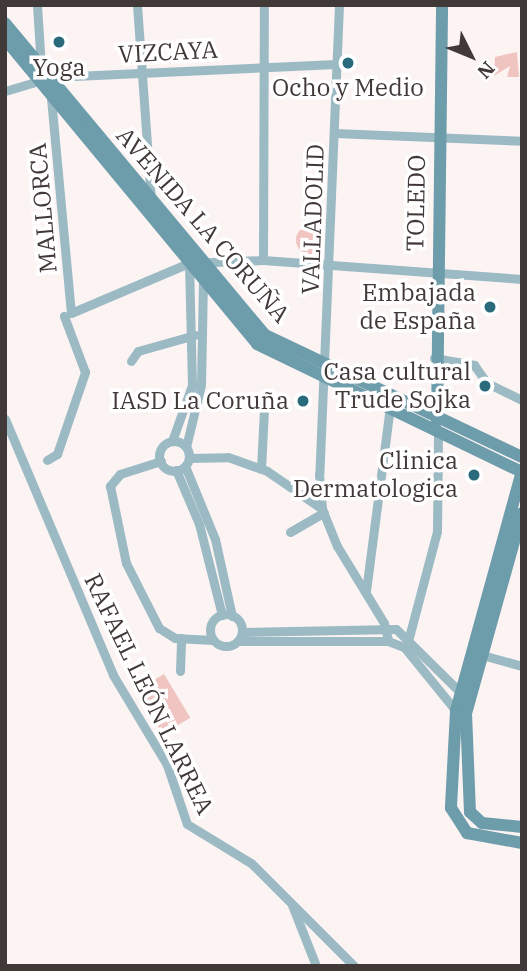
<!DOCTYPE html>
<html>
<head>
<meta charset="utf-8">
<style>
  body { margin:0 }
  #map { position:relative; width:527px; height:971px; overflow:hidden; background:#fcf3f3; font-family:"IBM Plex Serif",serif }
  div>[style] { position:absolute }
  .green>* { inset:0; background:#f0c5c1; transform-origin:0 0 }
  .round { border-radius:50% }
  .street>* { height:9px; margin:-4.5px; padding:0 4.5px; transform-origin:4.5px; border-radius:4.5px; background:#9bbac4 }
  .street>.ring { margin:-4.5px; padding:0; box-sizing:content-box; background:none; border:9px solid #9bbac4; border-radius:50% }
  .secondary>* { height:12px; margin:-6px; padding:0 6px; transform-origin:6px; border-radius:6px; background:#6d9cab }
  .dots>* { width:19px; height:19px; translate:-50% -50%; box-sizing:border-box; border:4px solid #fff; border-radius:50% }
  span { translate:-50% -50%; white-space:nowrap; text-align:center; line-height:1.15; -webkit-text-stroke:7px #fff; paint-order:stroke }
  .street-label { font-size:24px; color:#413938 }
  .poi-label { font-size:24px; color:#413938 }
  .right { translate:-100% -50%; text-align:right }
  .frame { position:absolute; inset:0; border:7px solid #413938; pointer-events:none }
  .north { position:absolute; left:436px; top:21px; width:70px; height:70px; -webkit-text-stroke:5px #fff; paint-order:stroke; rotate:133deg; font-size:19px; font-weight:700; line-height:28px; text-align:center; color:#413938 }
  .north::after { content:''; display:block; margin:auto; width:24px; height:32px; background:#413938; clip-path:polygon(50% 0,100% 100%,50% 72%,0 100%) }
</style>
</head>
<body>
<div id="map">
  <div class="green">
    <i style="clip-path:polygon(517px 52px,519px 77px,507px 77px,510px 66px,494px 76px,495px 57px)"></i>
    <i class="round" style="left:296px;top:226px;width:28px;height:28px"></i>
    <i style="left:164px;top:674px;width:51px;height:32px;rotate:59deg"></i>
  </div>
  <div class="street">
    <i style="left:37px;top:5px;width:62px;rotate:86.3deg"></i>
    <i style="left:137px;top:5px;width:195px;rotate:85.9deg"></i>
    <i style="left:339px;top:5px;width:469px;rotate:92.4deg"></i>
    <i style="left:319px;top:474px;width:35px;rotate:85deg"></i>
    <i style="left:322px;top:509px;width:40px;rotate:68deg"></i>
    <i style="left:337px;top:546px;width:90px;rotate:58.6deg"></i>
    <i style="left:384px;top:623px;width:18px;rotate:77deg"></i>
    <i style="left:5px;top:91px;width:49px;rotate:-16.6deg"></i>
    <i style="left:52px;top:77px;width:284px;rotate:-2.6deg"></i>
    <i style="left:51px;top:98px;width:216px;rotate:84.7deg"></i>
    <i style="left:71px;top:313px;width:128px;rotate:-23deg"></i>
    <i style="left:189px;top:263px;width:74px;rotate:-2.3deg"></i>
    <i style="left:263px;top:260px;width:260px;rotate:4.2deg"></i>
    <i style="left:335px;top:133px;width:187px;rotate:2.4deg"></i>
    <i style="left:263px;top:260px;width:255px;rotate:-89.8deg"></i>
    <i style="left:434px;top:358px;width:41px;rotate:9.9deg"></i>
    <i style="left:474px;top:365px;width:22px;rotate:54deg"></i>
    <i style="left:487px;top:383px;width:39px;rotate:26deg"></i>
    <i style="left:131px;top:361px;width:12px;rotate:-55deg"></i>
    <i style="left:138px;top:351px;width:59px;rotate:-15.7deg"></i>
    <i style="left:5px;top:419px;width:278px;rotate:67.1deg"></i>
    <i style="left:113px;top:675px;width:105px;rotate:59deg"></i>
    <i style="left:167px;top:765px;width:62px;rotate:71.3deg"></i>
    <i style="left:187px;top:824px;width:75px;rotate:31.4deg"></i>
    <i style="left:251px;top:863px;width:146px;rotate:45deg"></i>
    <i style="left:172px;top:441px;width:59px;rotate:-70.3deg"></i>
    <i style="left:192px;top:385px;width:122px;rotate:-91.4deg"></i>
    <i class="ring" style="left:159px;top:441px;width:21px;height:21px"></i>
    <i style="left:186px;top:447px;width:64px;rotate:-76.4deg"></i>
    <i style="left:201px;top:385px;width:106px;rotate:-88.9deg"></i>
    <i style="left:189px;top:458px;width:39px;rotate:-1deg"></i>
    <i style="left:228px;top:457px;width:41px;rotate:19.7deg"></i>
    <i style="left:267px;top:471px;width:67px;rotate:34.6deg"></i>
    <i style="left:47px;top:460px;width:12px;rotate:-31deg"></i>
    <i style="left:57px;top:454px;width:87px;rotate:-71.1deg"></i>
    <i style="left:85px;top:372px;width:60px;rotate:-110.6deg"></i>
    <i style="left:161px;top:461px;width:43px;rotate:162.4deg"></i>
    <i style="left:120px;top:474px;width:16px;rotate:130deg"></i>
    <i style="left:110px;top:486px;width:79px;rotate:78.3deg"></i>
    <i style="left:126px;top:563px;width:73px;rotate:63.1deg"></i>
    <i style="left:159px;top:628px;width:19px;rotate:32deg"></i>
    <i style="left:175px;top:638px;width:38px;rotate:3deg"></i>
    <i style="left:185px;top:466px;width:79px;rotate:67.7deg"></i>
    <i style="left:215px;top:539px;width:79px;rotate:77.6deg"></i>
    <i style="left:261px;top:469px;width:59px;rotate:-87.1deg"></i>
    <i style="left:176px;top:470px;width:59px;rotate:66.9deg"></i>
    <i style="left:199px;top:524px;width:94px;rotate:75.8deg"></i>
    <i style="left:290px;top:532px;width:39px;rotate:-30deg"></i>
    <i style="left:366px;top:591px;width:188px;rotate:-82.6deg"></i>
    <i class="ring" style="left:210px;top:614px;width:23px;height:23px"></i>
    <i style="left:242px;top:632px;width:154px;rotate:-1.1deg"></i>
    <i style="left:396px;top:629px;width:94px;rotate:44.6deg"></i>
    <i style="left:238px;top:641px;width:150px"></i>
    <i style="left:388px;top:641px;width:17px;rotate:21deg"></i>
    <i style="left:404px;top:647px;width:82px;rotate:50.9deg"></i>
    <i style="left:408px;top:641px;width:114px;rotate:-75.2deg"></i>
    <i style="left:437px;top:531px;width:101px;rotate:-89.4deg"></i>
    <i style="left:482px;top:655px;width:41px;rotate:15.4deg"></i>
    <i style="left:180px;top:671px;width:33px;rotate:-88deg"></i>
    <i style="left:292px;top:905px;width:66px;rotate:68.5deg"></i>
  </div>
  <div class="secondary">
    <i style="left:5px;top:23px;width:406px;rotate:50.2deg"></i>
    <i style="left:265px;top:335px;width:284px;rotate:25.4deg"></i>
    <i style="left:5px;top:39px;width:396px;rotate:50.4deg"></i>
    <i style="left:257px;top:344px;width:294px;rotate:25.8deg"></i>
    <i style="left:437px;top:421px;width:416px;rotate:-89.3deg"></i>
    <i style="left:522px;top:471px;width:249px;rotate:105.4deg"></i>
    <i style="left:456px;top:711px;width:97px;rotate:93deg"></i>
    <i style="left:451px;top:808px;width:30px;rotate:57deg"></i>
    <i style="left:467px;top:833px;width:56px;rotate:10.3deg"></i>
    <i style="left:522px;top:513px;width:208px;rotate:105.6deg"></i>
    <i style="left:466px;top:713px;width:99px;rotate:87.7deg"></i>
    <i style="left:470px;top:812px;width:16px;rotate:43deg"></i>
    <i style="left:482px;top:823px;width:40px;rotate:5.7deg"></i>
  </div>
  <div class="dots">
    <i style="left:59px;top:42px;background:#296a7d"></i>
    <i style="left:348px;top:63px;background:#296a7d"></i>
    <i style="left:490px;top:307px;background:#296a7d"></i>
    <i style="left:485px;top:386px;background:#296a7d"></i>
    <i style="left:303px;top:401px;background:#296a7d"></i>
    <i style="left:474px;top:475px;background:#296a7d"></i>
  </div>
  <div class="street-label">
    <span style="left:168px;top:52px;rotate:-3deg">VIZCAYA</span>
    <span style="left:416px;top:203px;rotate:-89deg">TOLEDO</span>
    <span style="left:43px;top:208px;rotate:-95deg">MALLORCA</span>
    <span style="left:313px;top:219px;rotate:-88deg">VALLADOLID</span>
    <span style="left:203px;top:225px;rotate:49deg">AVENIDA LA CORUÑA</span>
    <span style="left:149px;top:694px;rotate:64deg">RAFAEL LEÓN LARREA</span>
  </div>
  <div class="poi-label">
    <span style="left:59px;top:68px">Yoga</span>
    <span style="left:348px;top:88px">Ocho y Medio</span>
    <span class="right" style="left:476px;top:307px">Embajada<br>de España</span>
    <span class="right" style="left:471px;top:386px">Casa cultural<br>Trude Sojka</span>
    <span class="right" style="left:289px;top:401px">IASD La Coruña</span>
    <span class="right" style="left:458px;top:475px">Clinica<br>Dermatologica</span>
  </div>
  <div class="frame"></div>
  <div class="north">N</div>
</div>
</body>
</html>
